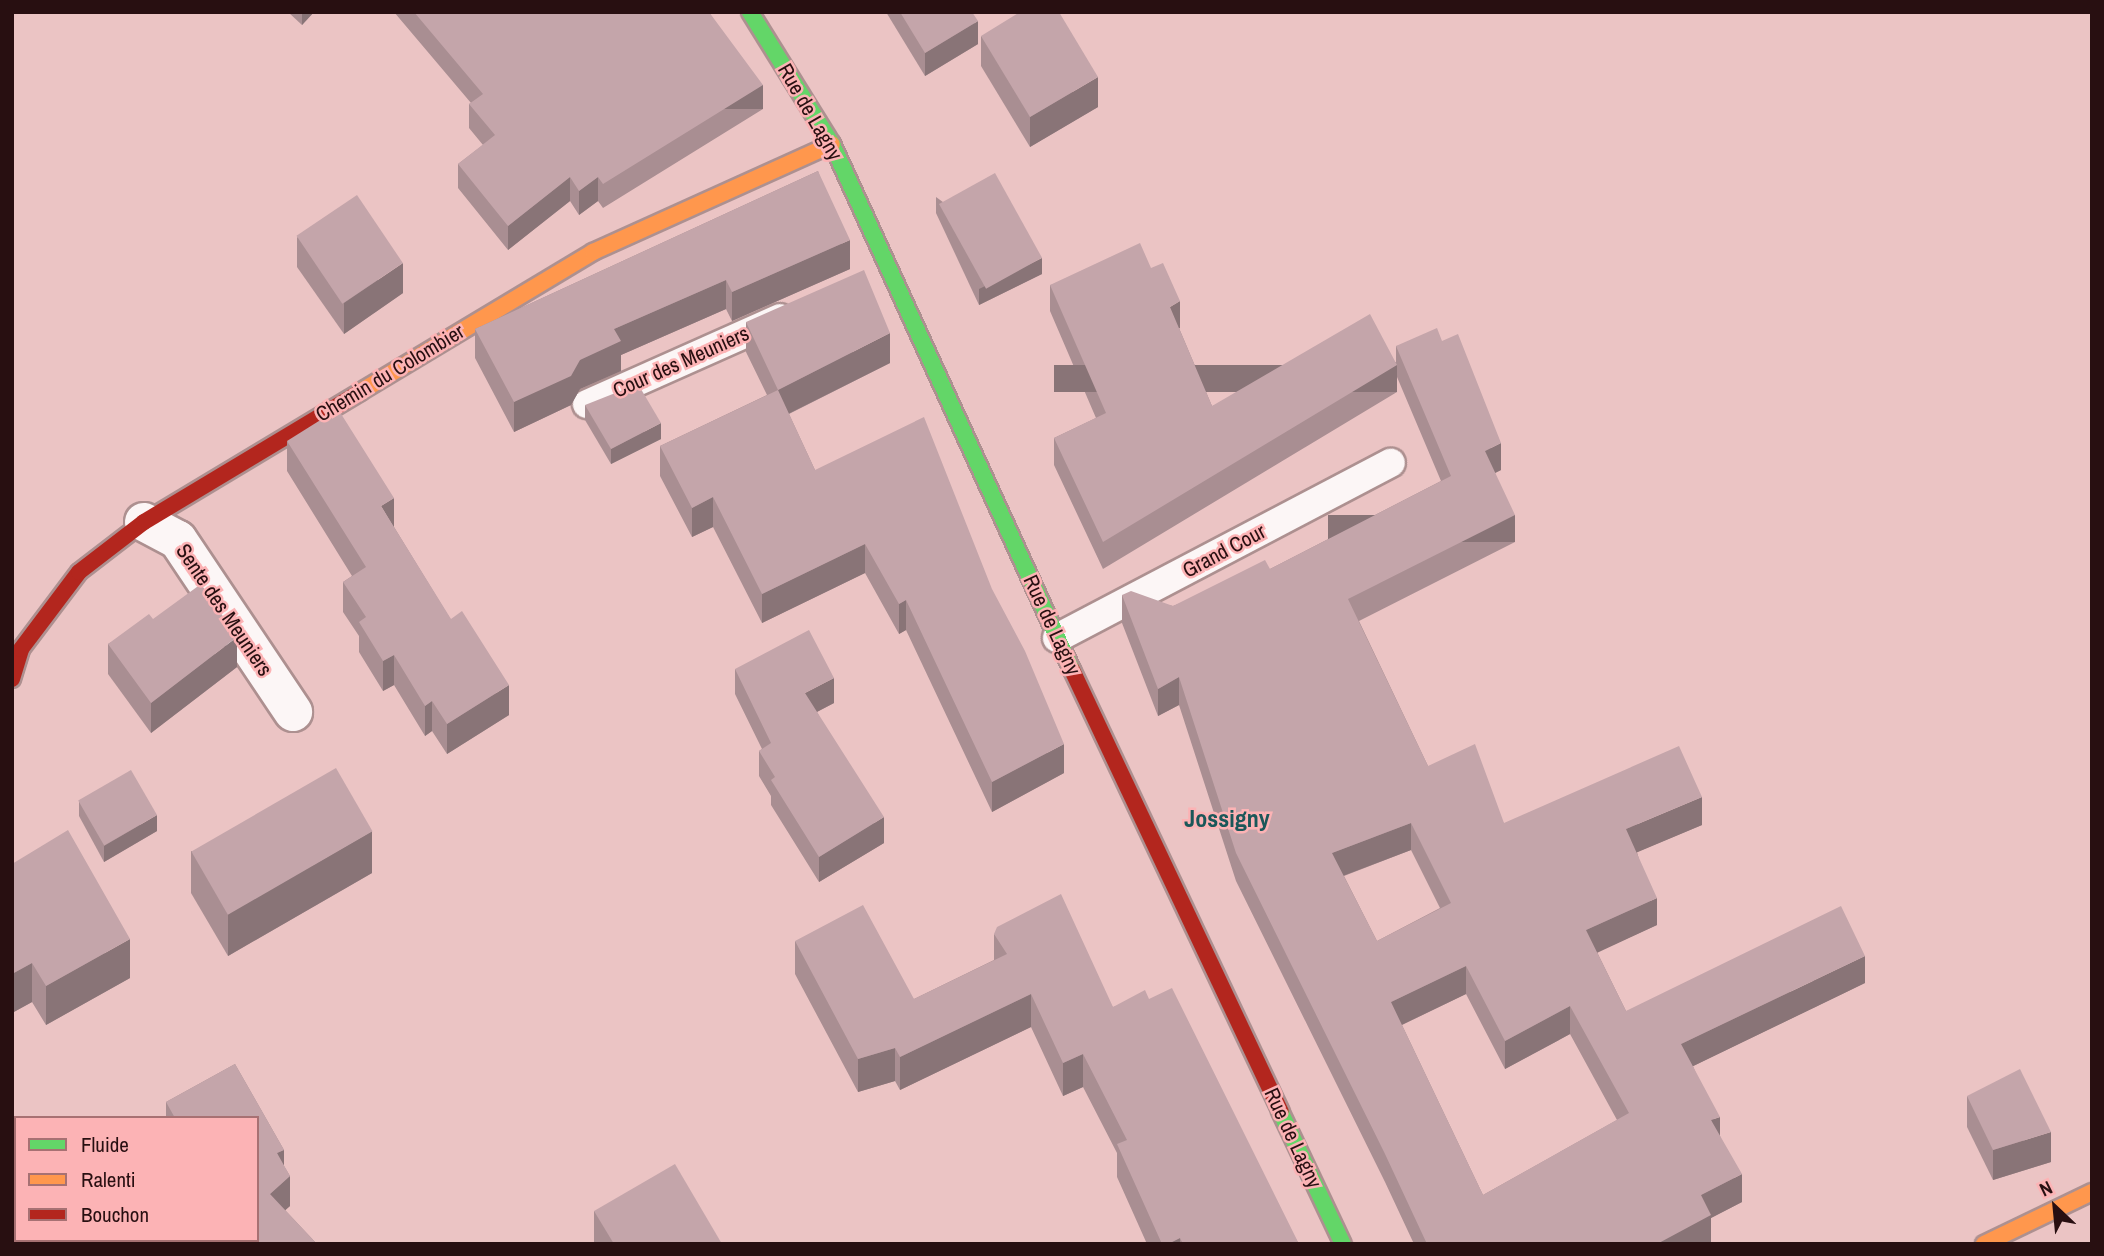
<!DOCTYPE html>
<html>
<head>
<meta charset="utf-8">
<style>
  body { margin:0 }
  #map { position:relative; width:2104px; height:1256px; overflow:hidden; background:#ebc4c4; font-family:"Archivo Narrow",sans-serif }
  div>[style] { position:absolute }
  .roads { filter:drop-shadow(2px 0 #ad9090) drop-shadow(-2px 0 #ad9090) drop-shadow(0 2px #ad9090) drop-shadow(0 -2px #ad9090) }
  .lane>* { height:28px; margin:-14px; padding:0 14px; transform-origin:14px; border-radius:14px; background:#fcf6f6 }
  .street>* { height:38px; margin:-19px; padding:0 19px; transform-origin:19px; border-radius:19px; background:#fcf6f6 }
  .fast>* { height:16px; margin:-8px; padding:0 8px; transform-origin:8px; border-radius:8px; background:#63d668 }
  .slow>* { height:16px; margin:-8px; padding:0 8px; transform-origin:8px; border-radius:8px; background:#ff974d }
  .jam>* { height:16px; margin:-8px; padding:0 8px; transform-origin:8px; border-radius:8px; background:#b3261e }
  .wall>* { inset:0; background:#a98e92 }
  .shaded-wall>* { inset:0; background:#897477; transform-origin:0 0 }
  .building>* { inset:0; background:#c4a5aa; transform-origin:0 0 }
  span { translate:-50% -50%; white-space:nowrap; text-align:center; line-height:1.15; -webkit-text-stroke:5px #fcb3b5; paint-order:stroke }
  .street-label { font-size:21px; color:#280f11 }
  .quarter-label { font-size:24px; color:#1b5759; font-weight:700 }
  .frame { position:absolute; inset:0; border:14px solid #280f11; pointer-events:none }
  .legend { position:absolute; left:14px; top:1116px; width:245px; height:126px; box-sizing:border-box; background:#fcb3b5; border:2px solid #a77173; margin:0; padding:9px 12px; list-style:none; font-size:21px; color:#280f11 }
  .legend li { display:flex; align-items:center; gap:14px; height:35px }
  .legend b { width:35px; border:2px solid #a77173 }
  .north { position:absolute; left:2020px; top:1172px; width:70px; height:70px; -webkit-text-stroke:5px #fcb3b5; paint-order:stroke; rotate:334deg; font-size:19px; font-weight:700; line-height:28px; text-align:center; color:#280f11 }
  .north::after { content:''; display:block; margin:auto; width:24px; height:32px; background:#280f11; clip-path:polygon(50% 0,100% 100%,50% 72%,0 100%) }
</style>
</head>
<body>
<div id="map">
  <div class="roads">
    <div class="lane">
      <i style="left:587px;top:404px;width:211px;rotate:-24deg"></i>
      <i style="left:1057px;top:638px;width:377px;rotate:-27.7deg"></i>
    </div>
    <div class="street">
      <i style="left:144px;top:522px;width:38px;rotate:28deg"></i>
      <i style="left:178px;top:540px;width:207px;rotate:56.2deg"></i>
    </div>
    <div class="fast">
      <i style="left:750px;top:12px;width:155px;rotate:58.2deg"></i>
      <i style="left:832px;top:144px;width:578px;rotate:65.47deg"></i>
      <i style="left:1280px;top:1111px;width:147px;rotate:64.7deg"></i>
    </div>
    <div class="slow">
      <i style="left:360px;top:392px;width:272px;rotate:-31deg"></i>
      <i style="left:593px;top:252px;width:262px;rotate:-24.3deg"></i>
      <i style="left:1984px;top:1244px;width:120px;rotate:-25.7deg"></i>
    </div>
    <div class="jam">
      <i style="left:1072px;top:670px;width:488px;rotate:64.7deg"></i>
      <i style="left:12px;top:679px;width:31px;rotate:-73deg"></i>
      <i style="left:21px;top:649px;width:96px;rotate:-53deg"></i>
      <i style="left:79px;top:572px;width:82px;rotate:-37.6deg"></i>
      <i style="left:144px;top:522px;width:252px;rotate:-31deg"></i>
    </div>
  </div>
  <div class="wall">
    <i style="clip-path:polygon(288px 12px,314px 12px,302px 25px)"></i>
    <i style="clip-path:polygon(394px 12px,709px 12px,763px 109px,603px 208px,598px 201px,579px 215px,570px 201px,508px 250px,458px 188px,458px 164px,483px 145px,469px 128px,469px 104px,471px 103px)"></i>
    <i style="clip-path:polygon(886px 12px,972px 12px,978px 44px,925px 76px)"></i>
    <i style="clip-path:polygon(981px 36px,1098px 107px,1030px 147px,981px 66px)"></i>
    <i style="clip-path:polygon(818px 171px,850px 269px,732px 321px,726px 309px,621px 355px,621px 371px,580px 389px,571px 405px,514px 432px,475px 358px,475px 329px)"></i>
    <i style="clip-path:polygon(936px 197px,1042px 274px,979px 305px,936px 213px)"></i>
    <i style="clip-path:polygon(297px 237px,403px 293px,344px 334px,297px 267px)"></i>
    <i style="clip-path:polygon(evenodd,1151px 268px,1180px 328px,1179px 328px,1212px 406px,1396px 362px,1396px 346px,1442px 341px,1501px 470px,1495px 473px,1515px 542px,1359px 621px,1428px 766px,1504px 823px,1702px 825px,1637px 852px,1657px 925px,1597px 952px,1626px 1011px,1865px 983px,1693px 1066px,1720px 1136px,1742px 1202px,1711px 1218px,1711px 1243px,1709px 1244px,1414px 1244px,1385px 1182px,1236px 881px,1179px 705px,1158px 716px,1122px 623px,1122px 595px,1173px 606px,1270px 569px,1441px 481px,1397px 377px,1397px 392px,1103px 569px,1054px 465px,1054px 438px,1096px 418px,1050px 311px,1050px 285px,1151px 268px,1411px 850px,1440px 908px,1377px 941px,1344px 876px,1411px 850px,1151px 268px,1466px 994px,1505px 1069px,1570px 1034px,1617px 1120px,1483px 1195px,1402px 1025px,1466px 994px)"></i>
    <i style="clip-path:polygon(746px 322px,890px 363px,789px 414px,815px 470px,1064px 773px,992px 812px,906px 630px,899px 634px,865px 573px,762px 623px,713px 527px,692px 537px,660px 476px,660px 446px,767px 395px,746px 352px)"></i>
    <i style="clip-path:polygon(585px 405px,661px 439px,611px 464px,585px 420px)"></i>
    <i style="clip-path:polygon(287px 441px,394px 527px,509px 715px,447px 754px,432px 731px,425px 736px,394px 685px,383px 691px,359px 652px,359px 636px,343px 612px,343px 582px,352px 576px,287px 471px)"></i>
    <i style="clip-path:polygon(153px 619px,237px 667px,151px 733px,108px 674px,108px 644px)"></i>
    <i style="clip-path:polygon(735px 669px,834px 703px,817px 712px,884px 843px,819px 882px,771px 805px,771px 796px,759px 776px,759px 751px,762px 749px,735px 694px)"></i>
    <i style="clip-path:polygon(79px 801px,157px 831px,104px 862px,79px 816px)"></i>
    <i style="clip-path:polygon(191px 851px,372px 873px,228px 956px,191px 893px)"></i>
    <i style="clip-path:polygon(12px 864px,130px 978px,46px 1025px,32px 1002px,12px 1013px)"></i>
    <i style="clip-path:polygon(994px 934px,1113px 1007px,1149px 999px,1299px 1244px,1147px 1244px,1117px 1177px,1117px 1153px,1083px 1087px,1063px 1096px,1031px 1027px,900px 1090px,895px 1081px,858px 1092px,795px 974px,795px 941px,914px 999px,994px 960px)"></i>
    <i style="clip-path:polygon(235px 1064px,284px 1150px,284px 1166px,290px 1176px,290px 1206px,285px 1210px,317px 1244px,224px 1244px,224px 1240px,257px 1240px,257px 1118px,166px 1118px,166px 1102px)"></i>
    <i style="clip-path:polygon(1967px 1096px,2051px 1162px,1993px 1180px,1967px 1127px)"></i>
    <i style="clip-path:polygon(594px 1211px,722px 1244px,594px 1244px)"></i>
  </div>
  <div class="shaded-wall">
    <i style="clip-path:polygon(302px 12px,314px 12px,302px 25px)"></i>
    <i style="clip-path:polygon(978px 21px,978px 44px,925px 76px,925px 53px)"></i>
    <i style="clip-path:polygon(1098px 77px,1098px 107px,1030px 147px,1030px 117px)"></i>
    <i style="left:763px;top:85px;width:24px;height:188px;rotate:90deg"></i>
    <i style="clip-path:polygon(570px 177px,570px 201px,508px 250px,508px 226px)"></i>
    <i style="clip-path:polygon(598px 177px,598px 201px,579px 215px,579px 191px)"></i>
    <i style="clip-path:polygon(850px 240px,850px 269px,732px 321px,732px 292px)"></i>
    <i style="clip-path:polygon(1042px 258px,1042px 274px,979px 305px,979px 289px)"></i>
    <i style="clip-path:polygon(403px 263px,403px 293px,344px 334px,344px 303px)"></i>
    <i style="clip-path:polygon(726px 280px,726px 309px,621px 355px,621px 371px,580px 389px,571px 405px,514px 432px,514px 402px,580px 360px,614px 329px)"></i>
    <i style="clip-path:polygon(1180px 301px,1180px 328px,1170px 333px,1170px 307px)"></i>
    <i style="clip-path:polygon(890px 333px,890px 363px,778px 419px,778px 390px)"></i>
    <i style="left:1397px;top:365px;width:27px;height:343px;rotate:90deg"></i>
    <i style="clip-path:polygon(661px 423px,661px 439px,611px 464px,611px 449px)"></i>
    <i style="clip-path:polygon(1501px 443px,1501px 470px,1485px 478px,1485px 451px)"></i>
    <i style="clip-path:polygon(713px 497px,713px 527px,692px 537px,692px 508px)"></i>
    <i style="clip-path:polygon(394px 498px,394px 528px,381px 506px)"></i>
    <i style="left:1515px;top:515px;width:27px;height:187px;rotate:90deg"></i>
    <i style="clip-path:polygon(865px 544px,865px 573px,762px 623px,762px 594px)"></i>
    <i style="clip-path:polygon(906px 600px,906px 630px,899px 634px,899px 604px)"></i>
    <i style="clip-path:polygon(237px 637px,237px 667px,151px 733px,151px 703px)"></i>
    <i style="clip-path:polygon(394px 655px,394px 685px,383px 691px,383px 661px)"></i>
    <i style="clip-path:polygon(1179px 677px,1179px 705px,1158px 716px,1158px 689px)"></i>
    <i style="clip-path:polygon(834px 678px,834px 703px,805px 718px,805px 693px)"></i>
    <i style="clip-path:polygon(509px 685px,509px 715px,447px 754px,447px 724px)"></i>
    <i style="clip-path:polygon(432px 701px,432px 731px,425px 736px,425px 706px)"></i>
    <i style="clip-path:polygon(1064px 744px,1064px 773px,992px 812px,992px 782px)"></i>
    <i style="clip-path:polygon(1702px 797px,1702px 825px,1626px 857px,1626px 829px)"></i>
    <i style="clip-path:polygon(157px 815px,157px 831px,104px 862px,104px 846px)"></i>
    <i style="clip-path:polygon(884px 817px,884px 843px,819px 882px,819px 857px)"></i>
    <i style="clip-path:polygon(1411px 823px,1411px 850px,1332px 880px,1332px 853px)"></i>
    <i style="clip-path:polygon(372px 831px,372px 873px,228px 956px,228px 914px)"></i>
    <i style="clip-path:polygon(1657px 898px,1657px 925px,1586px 958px,1586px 930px)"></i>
    <i style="clip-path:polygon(130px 939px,130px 978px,46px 1025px,46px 986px)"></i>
    <i style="clip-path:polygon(1865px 956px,1865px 983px,1681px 1072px,1681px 1044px)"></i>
    <i style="clip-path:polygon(32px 963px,32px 1002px,12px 1013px,12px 974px)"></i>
    <i style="clip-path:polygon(1466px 966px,1466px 994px,1391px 1030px,1391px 1002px)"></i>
    <i style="clip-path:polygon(1031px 994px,1031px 1027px,900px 1090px,900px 1057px)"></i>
    <i style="clip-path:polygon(1570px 1006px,1570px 1034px,1505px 1069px,1505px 1041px)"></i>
    <i style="clip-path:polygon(895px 1048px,895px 1081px,858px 1092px,858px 1059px)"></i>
    <i style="clip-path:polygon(1083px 1054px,1083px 1087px,1063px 1096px,1063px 1063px)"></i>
    <i style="clip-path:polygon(1720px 1117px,1720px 1145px,1711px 1120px)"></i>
    <i style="clip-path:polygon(2051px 1132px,2051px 1162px,1993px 1180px,1993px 1150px)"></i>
    <i style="clip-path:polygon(284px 1150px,284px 1180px,277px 1153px)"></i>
    <i style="clip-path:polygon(1742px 1174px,1742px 1202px,1711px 1218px,1711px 1243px,1709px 1244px,1657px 1244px,1701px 1195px)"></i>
    <i style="clip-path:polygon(290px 1176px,290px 1206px,270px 1224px,270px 1194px)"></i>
    <i style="clip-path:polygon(1180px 1238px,1180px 1244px,1168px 1244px)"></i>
  </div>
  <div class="building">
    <i style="clip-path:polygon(414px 12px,709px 12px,763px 85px,603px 184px,598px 177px,579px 191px,570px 177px,508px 226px,458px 164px,495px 135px,469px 104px,483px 94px)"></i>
    <i style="clip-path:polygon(900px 12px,972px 12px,978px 21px,925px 53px)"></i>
    <i style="clip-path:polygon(1020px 12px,1059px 12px,1098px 77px,1030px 117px,981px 36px)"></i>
    <i style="clip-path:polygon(818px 171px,850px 240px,732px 292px,726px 280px,614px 329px,621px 341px,580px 360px,571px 376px,514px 402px,475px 329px)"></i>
    <i style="left:995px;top:173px;width:97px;height:64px;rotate:61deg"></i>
    <i style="left:357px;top:195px;width:82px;height:73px;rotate:56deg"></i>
    <i style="clip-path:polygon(1140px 243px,1151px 268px,1163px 263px,1180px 301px,1170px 307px,1212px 406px,1370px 314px,1397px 365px,1103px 542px,1054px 438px,1106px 413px,1050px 285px)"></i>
    <i style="clip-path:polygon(864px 270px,890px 333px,778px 390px,815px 470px,924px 417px,992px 589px,1025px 651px,1064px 744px,992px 782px,906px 600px,899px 604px,865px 544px,762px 594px,713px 497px,692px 508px,660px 446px,778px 390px,746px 322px)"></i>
    <i style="clip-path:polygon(evenodd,1437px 328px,1442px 341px,1458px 334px,1501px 443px,1485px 451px,1515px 515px,1348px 599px,1428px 766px,1475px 744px,1504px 823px,1679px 746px,1702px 797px,1626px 829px,1657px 898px,1586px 930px,1626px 1011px,1841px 906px,1865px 956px,1681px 1044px,1720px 1117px,1711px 1120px,1742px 1174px,1701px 1195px,1711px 1215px,1657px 1244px,1427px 1244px,1385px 1154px,1236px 853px,1179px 677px,1158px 689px,1122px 595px,1131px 591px,1173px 606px,1265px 560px,1270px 569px,1451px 476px,1396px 346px,1437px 328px,1411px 823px,1451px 903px,1377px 941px,1332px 853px,1411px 823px,1437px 328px,1466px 966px,1505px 1041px,1570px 1006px,1629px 1113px,1483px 1195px,1391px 1002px,1466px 966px)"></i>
    <i style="clip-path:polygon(638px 384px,661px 423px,611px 449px,585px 405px)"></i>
    <i style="clip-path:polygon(338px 409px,394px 498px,381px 506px,451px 619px,462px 611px,509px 685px,447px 724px,432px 701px,425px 706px,394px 655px,383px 661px,359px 622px,366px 617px,343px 582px,366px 567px,287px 441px)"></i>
    <i style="clip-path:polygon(201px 584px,237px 637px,151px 703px,108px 644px,149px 614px,153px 619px)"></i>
    <i style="clip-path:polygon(809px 630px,834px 678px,805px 693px,884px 817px,819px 857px,771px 780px,775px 777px,759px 751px,771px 743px,735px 669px)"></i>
    <i style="left:336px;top:768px;width:73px;height:167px;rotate:60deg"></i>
    <i style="left:131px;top:770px;width:52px;height:61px;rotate:60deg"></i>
    <i style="clip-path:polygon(68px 830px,130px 939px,46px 986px,32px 963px,12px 974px,12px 864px)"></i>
    <i style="clip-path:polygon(1061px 894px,1113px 1007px,1145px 990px,1149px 999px,1172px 988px,1299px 1244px,1183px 1244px,1180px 1238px,1168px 1244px,1162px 1244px,1117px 1144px,1127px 1140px,1083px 1054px,1063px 1063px,1031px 994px,900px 1057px,895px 1048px,858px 1059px,795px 941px,863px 905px,914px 999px,1007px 954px,994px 934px,997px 927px)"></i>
    <i style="clip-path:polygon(235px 1064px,284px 1150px,277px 1153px,290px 1176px,270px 1194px,317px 1244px,230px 1244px,227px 1240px,257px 1240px,257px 1205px,263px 1200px,257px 1205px,257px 1118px,175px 1118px,166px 1102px)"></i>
    <i style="clip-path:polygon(2020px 1069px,2051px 1132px,1993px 1150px,1967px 1096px)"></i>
    <i style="clip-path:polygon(675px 1164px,722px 1244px,614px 1244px,594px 1211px)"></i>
  </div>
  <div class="street-label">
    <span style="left:810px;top:112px;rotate:60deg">Rue de Lagny</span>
    <span style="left:681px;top:362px;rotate:-24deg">Cour des Meuniers</span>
    <span style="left:390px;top:373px;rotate:-31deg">Chemin du Colombier</span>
    <span style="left:1224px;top:551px;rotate:-28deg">Grand Cour</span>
    <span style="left:224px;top:610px;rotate:56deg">Sente des Meuniers</span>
    <span style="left:1052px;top:625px;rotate:65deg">Rue de Lagny</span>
    <span style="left:1293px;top:1138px;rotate:65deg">Rue de Lagny</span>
  </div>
  <div class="quarter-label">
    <span style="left:1227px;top:819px">Jossigny</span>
  </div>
  <div class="frame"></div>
  <ul class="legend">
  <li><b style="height:9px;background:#63d668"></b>Fluide</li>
  <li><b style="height:9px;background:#ff974d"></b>Ralenti</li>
  <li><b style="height:9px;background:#b3261e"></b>Bouchon</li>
  </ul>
  <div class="north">N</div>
</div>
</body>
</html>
